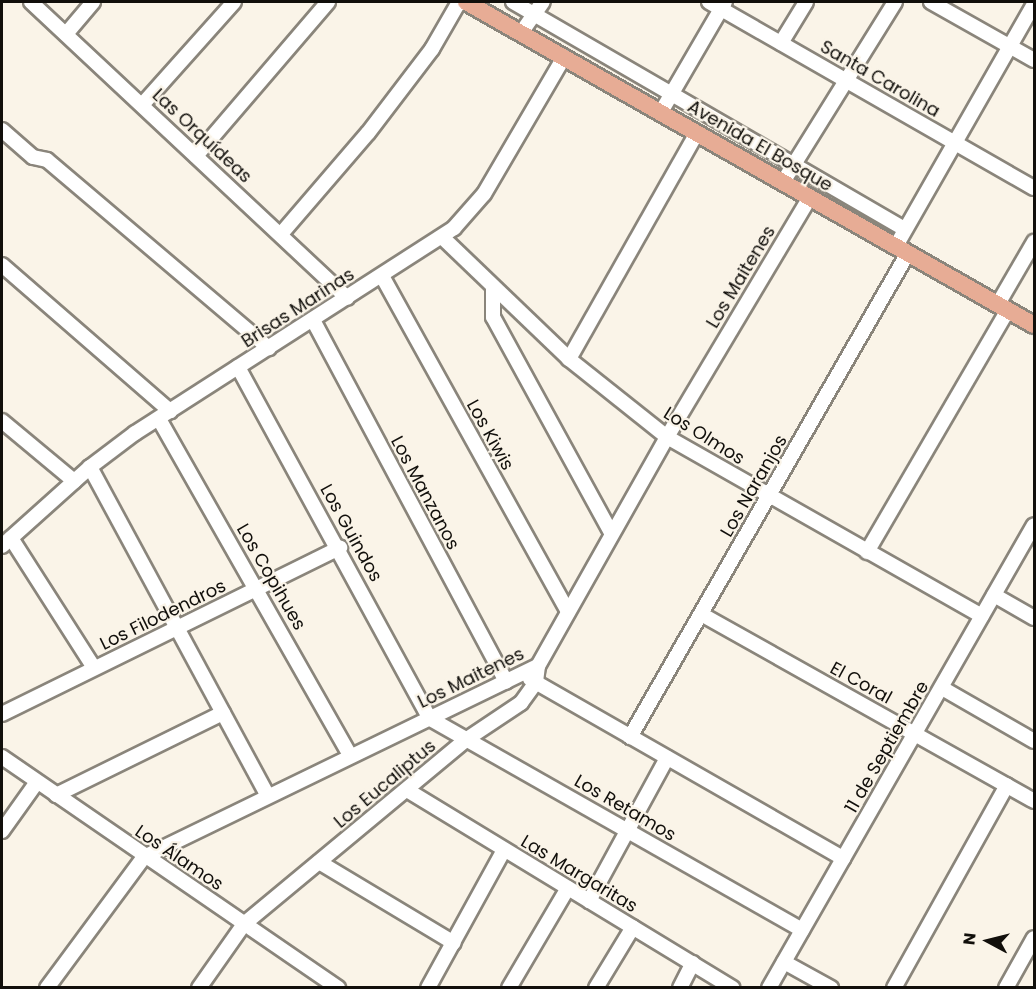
<!DOCTYPE html>
<html>
<head>
<meta charset="utf-8">
<style>
  body { margin:0 }
  #map { position:relative; width:1036px; height:989px; overflow:hidden; background:#faf4e8; font-family:Poppins,sans-serif }
  div>[style] { position:absolute }
  .roads { filter:drop-shadow(2px 0 #8a857b) drop-shadow(-2px 0 #8a857b) drop-shadow(0 2px #8a857b) drop-shadow(0 -2px #8a857b) }
  .minor>* { height:14px; margin:-7px; padding:0 7px; transform-origin:7px; border-radius:7px; background:#fff }
  .major>* { height:16px; margin:-8px; padding:0 8px; transform-origin:8px; border-radius:8px; background:#e7ac95 }
  span { translate:-50% -50%; white-space:nowrap; text-align:center; line-height:1.15; -webkit-text-stroke:4.5px #faf4e8; paint-order:stroke }
  .street-label { font-size:18px; color:#110f0b }
  .frame { position:absolute; inset:0; border:3px solid #110f0b; pointer-events:none }
  .north { position:absolute; left:958px; top:911px; width:60px; height:60px; -webkit-text-stroke:4px #faf4e8; paint-order:stroke; rotate:277deg; font-size:16px; font-weight:700; line-height:24px; text-align:center; color:#110f0b }
  .north::after { content:''; display:block; margin:auto; width:21px; height:27px; background:#110f0b; clip-path:polygon(50% 0,100% 100%,50% 72%,0 100%) }
</style>
</head>
<body>
<div id="map">
  <div class="roads">
    <div class="minor">
      <i style="left:31px;top:2px;width:433px;rotate:43.1deg"></i>
      <i style="left:513px;top:2px;width:453px;rotate:30.1deg"></i>
      <i style="left:709px;top:2px;width:374px;rotate:29.8deg"></i>
      <i style="left:931px;top:2px;width:118px;rotate:29.4deg"></i>
      <i style="left:521px;top:33px;width:38px;rotate:-55deg"></i>
      <i style="left:66px;top:34px;width:42px;rotate:-49.8deg"></i>
      <i style="left:781px;top:43px;width:48px;rotate:-58.6deg"></i>
      <i style="left:142px;top:105px;width:138px;rotate:-48.2deg"></i>
      <i style="left:661px;top:112px;width:127px;rotate:-59.8deg"></i>
      <i style="left:2px;top:130px;width:41px;rotate:41.1deg"></i>
      <i style="left:33px;top:157px;width:14px;rotate:12deg"></i>
      <i style="left:47px;top:160px;width:291px;rotate:40.3deg"></i>
      <i style="left:196px;top:156px;width:203px;rotate:-49.4deg"></i>
      <i style="left:783px;top:182px;width:212px;rotate:-58.1deg"></i>
      <i style="left:281px;top:234px;width:133px;rotate:-49.3deg"></i>
      <i style="left:368px;top:133px;width:106px;rotate:-52.7deg"></i>
      <i style="left:432px;top:49px;width:54px;rotate:-60.1deg"></i>
      <i style="left:442px;top:237px;width:176px;rotate:43.8deg"></i>
      <i style="left:569px;top:359px;width:125px;rotate:38.5deg"></i>
      <i style="left:667px;top:437px;width:362px;rotate:29.6deg"></i>
      <i style="left:896px;top:246px;width:279px;rotate:-60.3deg"></i>
      <i style="left:2px;top:265px;width:223px;rotate:41deg"></i>
      <i style="left:382px;top:276px;width:384px;rotate:61deg"></i>
      <i style="left:493px;top:287px;width:30px;rotate:90deg"></i>
      <i style="left:493px;top:317px;width:247px;rotate:61.3deg"></i>
      <i style="left:998px;top:304px;width:72px;rotate:-59.9deg"></i>
      <i style="left:313px;top:320px;width:410px;rotate:61.9deg"></i>
      <i style="left:569px;top:359px;width:260px;rotate:-60.5deg"></i>
      <i style="left:238px;top:367px;width:400px;rotate:61.4deg"></i>
      <i style="left:429px;top:718px;width:429px;rotate:29.6deg"></i>
      <i style="left:159px;top:419px;width:386px;rotate:60.4deg"></i>
      <i style="left:2px;top:421px;width:94px;rotate:39.8deg"></i>
      <i style="left:90px;top:467px;width:372px;rotate:61.6deg"></i>
      <i style="left:11px;top:538px;width:154px;rotate:57.4deg"></i>
      <i style="left:2px;top:546px;width:118px;rotate:-41.9deg"></i>
      <i style="left:90px;top:467px;width:56px;rotate:-37.1deg"></i>
      <i style="left:135px;top:433px;width:379px;rotate:-32.7deg"></i>
      <i style="left:454px;top:228px;width:45px;rotate:-48.6deg"></i>
      <i style="left:484px;top:194px;width:159px;rotate:-59.7deg"></i>
      <i style="left:867px;top:552px;width:280px;rotate:-59.8deg"></i>
      <i style="left:994px;top:595px;width:46px;rotate:29.9deg"></i>
      <i style="left:701px;top:614px;width:382px;rotate:29.3deg"></i>
      <i style="left:530px;top:679px;width:361px;rotate:29.8deg"></i>
      <i style="left:942px;top:688px;width:106px;rotate:29.9deg"></i>
      <i style="left:2px;top:714px;width:377px;rotate:-26.2deg"></i>
      <i style="left:630px;top:737px;width:558px;rotate:-60.13deg"></i>
      <i style="left:2px;top:757px;width:408px;rotate:34.5deg"></i>
      <i style="left:407px;top:790px;width:381px;rotate:31.3deg"></i>
      <i style="left:56px;top:795px;width:186px;rotate:-26.2deg"></i>
      <i style="left:2px;top:831px;width:60px;rotate:-54.5deg"></i>
      <i style="left:319px;top:862px;width:157px;rotate:31deg"></i>
      <i style="left:589px;top:901px;width:163px;rotate:-61.4deg"></i>
      <i style="left:784px;top:962px;width:54px;rotate:29deg"></i>
      <i style="left:47px;top:988px;width:163px;rotate:-53.5deg"></i>
      <i style="left:144px;top:857px;width:438px;rotate:-25.9deg"></i>
      <i style="left:538px;top:666px;width:263px;rotate:-60.6deg"></i>
      <i style="left:667px;top:437px;width:279px;rotate:-59.2deg"></i>
      <i style="left:199px;top:988px;width:78px;rotate:-54.9deg"></i>
      <i style="left:244px;top:924px;width:290px;rotate:-39.7deg"></i>
      <i style="left:467px;top:739px;width:65px;rotate:-33.7deg"></i>
      <i style="left:521px;top:703px;width:26px;rotate:-54deg"></i>
      <i style="left:536px;top:682px;width:16px;rotate:-83deg"></i>
      <i style="left:428px;top:988px;width:158px;rotate:-61.2deg"></i>
      <i style="left:509px;top:988px;width:116px;rotate:-59.5deg"></i>
      <i style="left:596px;top:988px;width:71px;rotate:-58.8deg"></i>
      <i style="left:680px;top:988px;width:28px;rotate:-63deg"></i>
      <i style="left:769px;top:988px;width:533px;rotate:-60.22deg"></i>
      <i style="left:894px;top:988px;width:232px;rotate:-60.9deg"></i>
      <i style="left:1006px;top:988px;width:57px;rotate:-60.8deg"></i>
    </div>
    <div class="major">
      <i style="left:466px;top:2px;width:653px;rotate:29.63deg"></i>
    </div>
  </div>
  <div class="street-label">
    <span style="left:880px;top:79px;rotate:30deg">Santa Carolina</span>
    <span style="left:202px;top:136px;rotate:43deg">Las Orquídeas</span>
    <span style="left:760px;top:146px;rotate:30deg">Avenida El Bosque</span>
    <span style="left:741px;top:277px;rotate:-59deg">Los Maitenes</span>
    <span style="left:298px;top:308px;rotate:-33deg">Brisas Marinas</span>
    <span style="left:490px;top:435px;rotate:61deg">Los Kiwis</span>
    <span style="left:704px;top:436px;rotate:32deg">Los Olmos</span>
    <span style="left:754px;top:486px;rotate:-60deg">Los Naranjos</span>
    <span style="left:425px;top:493px;rotate:62deg">Los Manzanos</span>
    <span style="left:351px;top:533px;rotate:61deg">Los Guindos</span>
    <span style="left:271px;top:577px;rotate:60deg">Los Copihues</span>
    <span style="left:163px;top:615px;rotate:-26deg">Los Filodendros</span>
    <span style="left:471px;top:678px;rotate:-26deg">Los Maitenes</span>
    <span style="left:861px;top:683px;rotate:29deg">El Coral</span>
    <span style="left:887px;top:747px;rotate:-60deg">11 de Septiembre</span>
    <span style="left:385px;top:784px;rotate:-40deg">Los Eucaliptus</span>
    <span style="left:625px;top:808px;rotate:30deg">Los Retamos</span>
    <span style="left:179px;top:858px;rotate:34deg">Los Álamos</span>
    <span style="left:579px;top:874px;rotate:31deg">Las Margaritas</span>
  </div>
  <div class="frame"></div>
  <div class="north">N</div>
</div>
</body>
</html>
